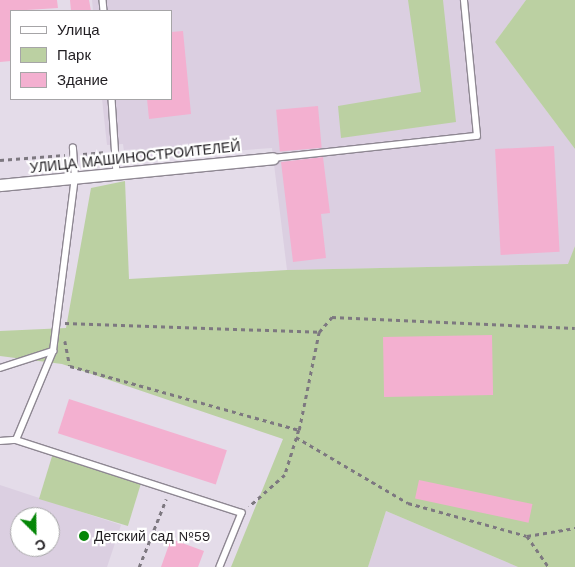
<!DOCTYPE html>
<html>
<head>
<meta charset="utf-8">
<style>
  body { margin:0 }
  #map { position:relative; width:575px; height:567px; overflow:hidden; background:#e4dce9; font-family:"Work Sans",sans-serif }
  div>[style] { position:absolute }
  .built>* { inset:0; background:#dbcfe1 }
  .green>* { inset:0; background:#bbd0a2; transform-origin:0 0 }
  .building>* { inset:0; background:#f3b0d0; transform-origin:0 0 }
  .path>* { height:2.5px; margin-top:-1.25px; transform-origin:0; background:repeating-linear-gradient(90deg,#7d7880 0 4px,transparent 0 8px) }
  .roads { filter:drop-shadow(1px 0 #8e8792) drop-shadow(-1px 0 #8e8792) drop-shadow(0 1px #8e8792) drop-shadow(0 -1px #8e8792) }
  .lane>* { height:5.5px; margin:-2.75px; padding:0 2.75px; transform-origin:2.75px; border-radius:2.75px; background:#fff }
  .street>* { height:11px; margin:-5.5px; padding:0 5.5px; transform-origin:5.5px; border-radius:5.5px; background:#fff }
  .dots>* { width:14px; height:14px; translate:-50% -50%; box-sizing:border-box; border:2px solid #fff; border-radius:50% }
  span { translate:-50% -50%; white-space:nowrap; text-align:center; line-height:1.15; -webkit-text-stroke:4.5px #fff; paint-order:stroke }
  .street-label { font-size:14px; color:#211e22 }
  .poi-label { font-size:14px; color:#211e22 }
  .left { translate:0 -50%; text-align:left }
  .legend { position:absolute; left:10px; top:10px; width:162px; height:90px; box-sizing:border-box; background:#fff; border:1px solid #a6a5a7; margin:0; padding:6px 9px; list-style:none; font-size:15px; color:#211e22 }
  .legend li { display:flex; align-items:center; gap:10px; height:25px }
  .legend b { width:25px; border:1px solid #a6a5a7 }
  .north { position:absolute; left:10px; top:507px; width:50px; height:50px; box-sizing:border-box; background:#fff; border:1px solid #a6a5a7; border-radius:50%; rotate:157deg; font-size:14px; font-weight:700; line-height:20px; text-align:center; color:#211e22 }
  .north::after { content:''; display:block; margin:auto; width:18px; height:22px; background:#058607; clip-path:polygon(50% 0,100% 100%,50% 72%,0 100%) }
</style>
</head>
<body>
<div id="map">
  <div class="built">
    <i style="clip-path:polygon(92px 0,526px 0,495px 42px,575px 149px,575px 246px,569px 264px,287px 270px,272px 148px,125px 159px,123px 144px,107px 145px,102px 99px,171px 99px,171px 11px,93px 11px)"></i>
    <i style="clip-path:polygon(evenodd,0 485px,121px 525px,107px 567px,0 567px,0 485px,20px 517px,50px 517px,50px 547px,20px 547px,20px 517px)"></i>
    <i style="clip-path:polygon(386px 511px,518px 567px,368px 567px)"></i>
  </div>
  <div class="green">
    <i style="clip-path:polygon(408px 0,443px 0,456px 122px,341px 138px,338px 106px,421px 92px)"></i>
    <i style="clip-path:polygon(526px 0,575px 0,575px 149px,495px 42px)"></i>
    <i style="clip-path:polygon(125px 181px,129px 279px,287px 270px,568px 264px,575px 246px,575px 567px,518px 567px,386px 511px,368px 567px,231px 567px,283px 439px,62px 364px,0 356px,0 331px,66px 328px,91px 188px)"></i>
    <i style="left:53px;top:453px;width:93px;height:48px;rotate:17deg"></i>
  </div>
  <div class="building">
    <i style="clip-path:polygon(0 0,57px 0,58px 8px,11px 11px,11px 61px,0 62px)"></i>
    <i style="clip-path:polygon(70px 0,89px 0,91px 11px,71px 11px)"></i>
    <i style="clip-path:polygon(183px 31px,191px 114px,149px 119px,147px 99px,171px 99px,171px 32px)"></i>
    <i style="left:318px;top:106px;width:42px;height:42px;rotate:85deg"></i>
    <i style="left:554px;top:146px;width:106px;height:59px;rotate:87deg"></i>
    <i style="clip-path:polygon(323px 157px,330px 213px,321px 214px,326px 258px,293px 262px,281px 162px)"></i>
    <i style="left:492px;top:335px;width:60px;height:109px;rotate:89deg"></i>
    <i style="left:69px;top:399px;width:166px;height:36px;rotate:18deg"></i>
    <i style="left:419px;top:480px;width:116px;height:19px;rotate:12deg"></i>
    <i style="clip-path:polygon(171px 539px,204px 551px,198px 567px,161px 567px)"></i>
  </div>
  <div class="path">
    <i style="left:83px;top:154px;width:24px;rotate:-5deg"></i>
    <i style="left:0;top:160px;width:65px;rotate:-4.4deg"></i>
    <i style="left:65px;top:323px;width:254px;rotate:2deg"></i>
    <i style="left:65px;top:341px;width:25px;rotate:79deg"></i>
    <i style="left:70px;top:366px;width:238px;rotate:15.6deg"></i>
    <i style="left:299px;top:430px;width:47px;rotate:107.3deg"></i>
    <i style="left:285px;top:475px;width:48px;rotate:138.4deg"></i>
    <i style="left:299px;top:430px;width:100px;rotate:-78.5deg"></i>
    <i style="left:319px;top:332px;width:20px;rotate:-49deg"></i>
    <i style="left:332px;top:317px;width:243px;rotate:2.6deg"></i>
    <i style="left:296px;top:437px;width:130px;rotate:30.5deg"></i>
    <i style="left:408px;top:503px;width:123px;rotate:15.5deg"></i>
    <i style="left:527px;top:536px;width:49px;rotate:-9.5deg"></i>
    <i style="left:527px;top:536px;width:38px;rotate:55deg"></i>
    <i style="left:139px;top:567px;width:73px;rotate:-68.3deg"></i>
  </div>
  <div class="roads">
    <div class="lane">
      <i style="left:103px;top:0;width:11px;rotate:85deg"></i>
      <i style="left:112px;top:99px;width:75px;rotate:86.2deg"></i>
      <i style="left:273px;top:158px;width:205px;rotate:-6.2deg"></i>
      <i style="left:477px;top:136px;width:137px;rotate:-95.5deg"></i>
      <i style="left:0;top:368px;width:56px;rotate:-17.8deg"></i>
      <i style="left:16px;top:440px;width:96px;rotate:-67.4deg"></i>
      <i style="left:53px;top:351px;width:174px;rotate:-82.8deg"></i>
      <i style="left:75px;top:178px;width:30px;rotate:-94deg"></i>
      <i style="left:0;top:441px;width:16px;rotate:-4deg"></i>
      <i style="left:16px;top:440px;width:237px;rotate:17.9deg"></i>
      <i style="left:242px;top:513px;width:58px;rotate:112.2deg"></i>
    </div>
    <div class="street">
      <i style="left:0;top:185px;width:274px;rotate:-5.6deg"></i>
    </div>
  </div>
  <div class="dots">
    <i style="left:84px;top:536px;background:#058607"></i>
  </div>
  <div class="street-label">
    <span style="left:135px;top:157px;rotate:-6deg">УЛИЦА МАШИНОСТРОИТЕЛЕЙ</span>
  </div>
  <div class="poi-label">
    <span class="left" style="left:94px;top:536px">Детский сад №59</span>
  </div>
  <ul class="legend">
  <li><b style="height:6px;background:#fff"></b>Улица</li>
  <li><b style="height:14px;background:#bbd0a2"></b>Парк</li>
  <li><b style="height:14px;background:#f3b0d0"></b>Здание</li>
  </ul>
  <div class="north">С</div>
</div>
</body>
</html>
